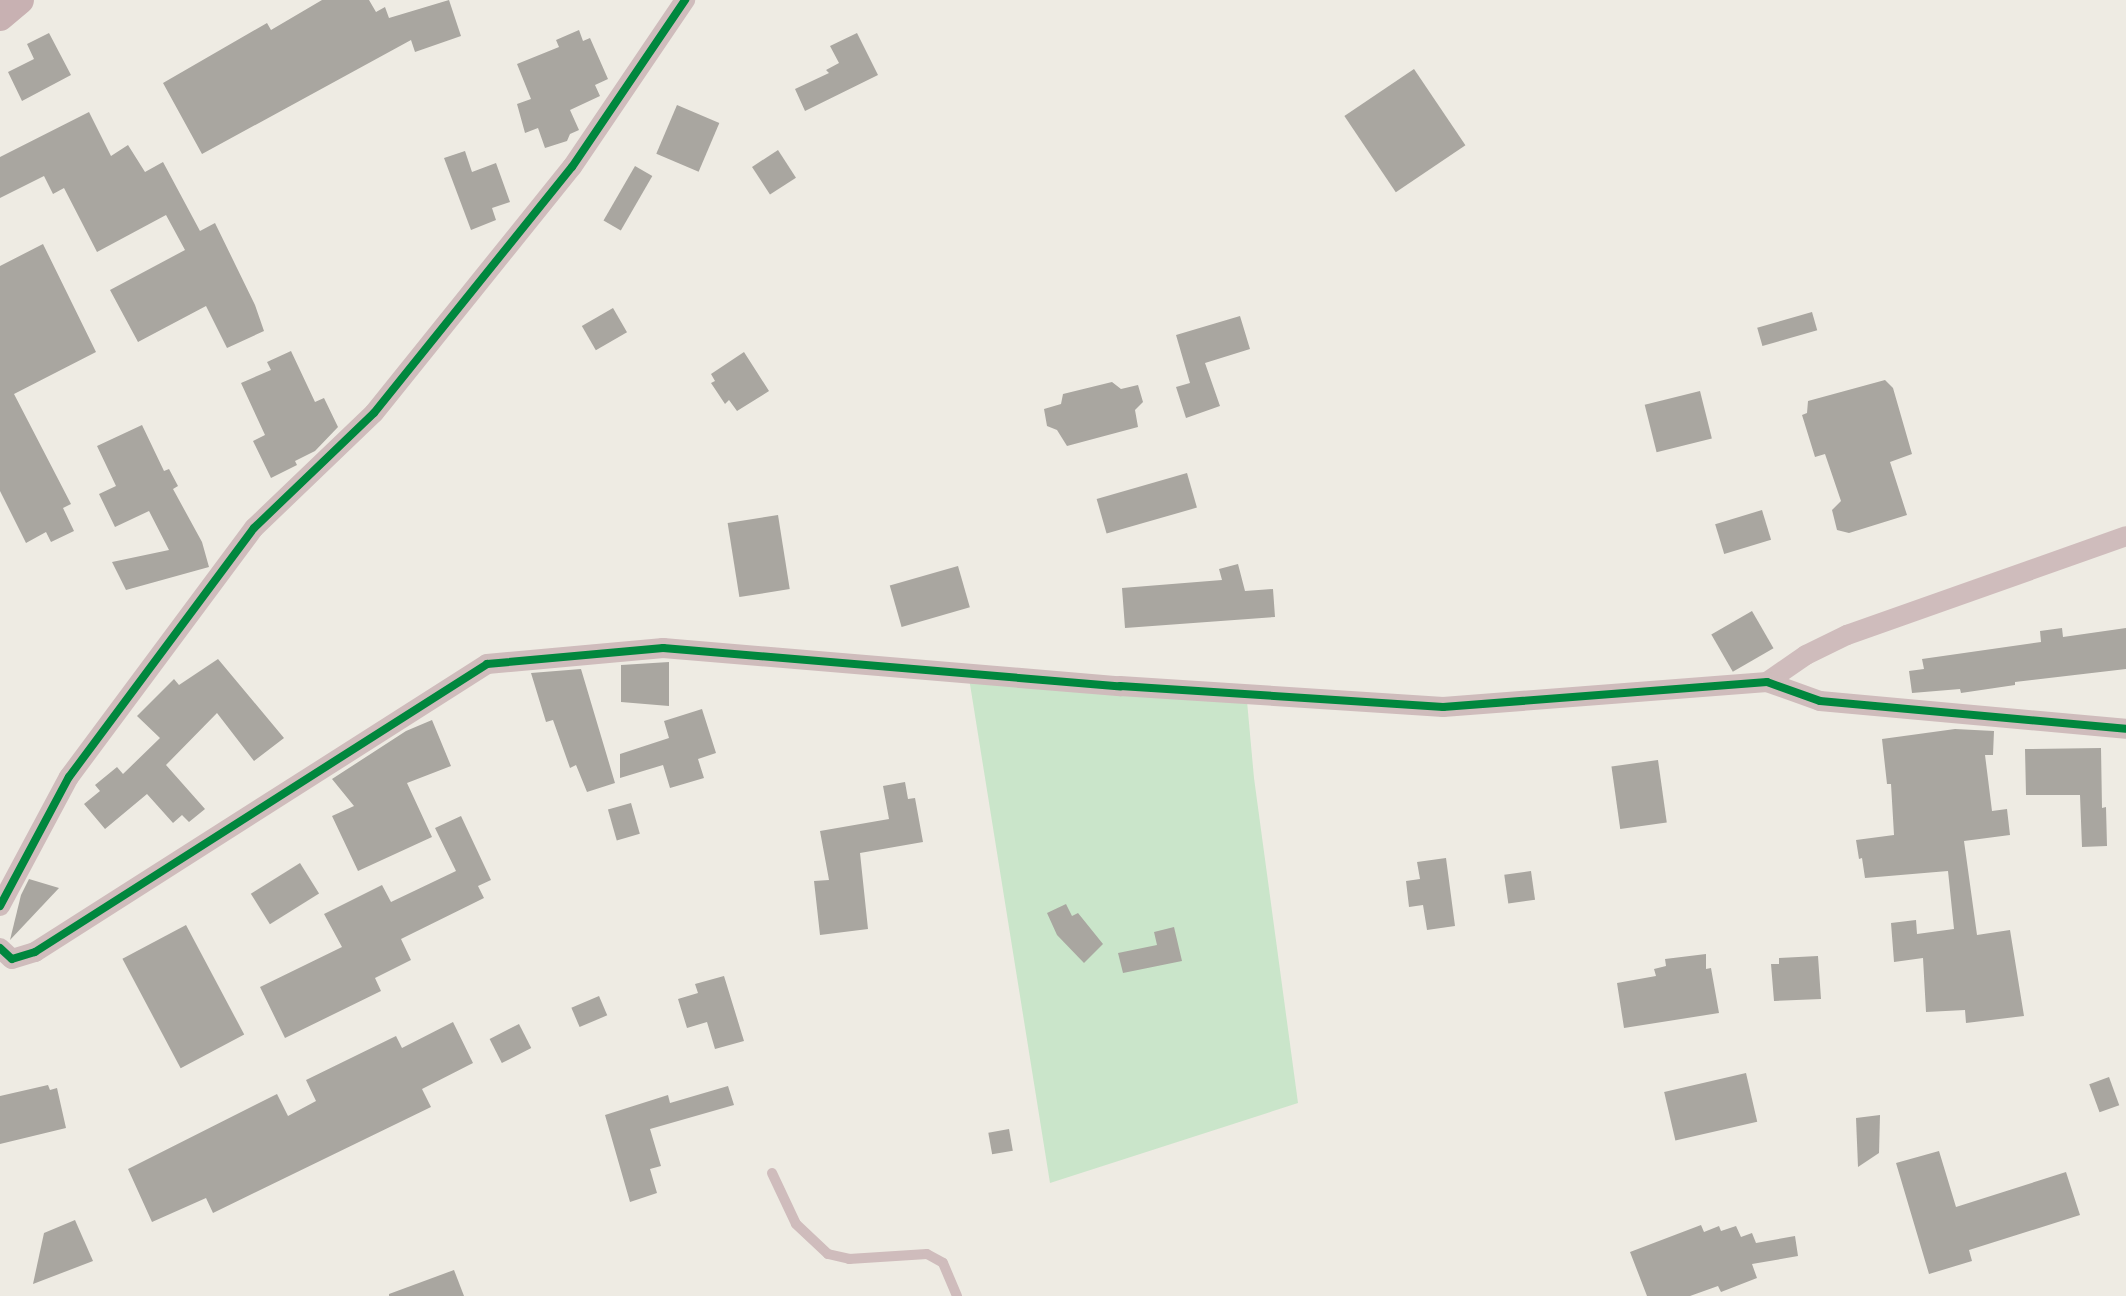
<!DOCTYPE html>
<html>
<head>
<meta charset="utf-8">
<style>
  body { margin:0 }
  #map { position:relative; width:2126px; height:1296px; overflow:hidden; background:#eeebe3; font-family:"Noto Sans",sans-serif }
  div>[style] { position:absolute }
  .green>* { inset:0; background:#cae5ca }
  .building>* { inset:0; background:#a9a6a0; transform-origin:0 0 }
  .service>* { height:10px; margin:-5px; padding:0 5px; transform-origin:5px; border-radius:5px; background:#cfbcbc }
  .minor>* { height:20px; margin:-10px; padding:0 10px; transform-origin:10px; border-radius:10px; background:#cfbcbc }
  .secondary>* { height:28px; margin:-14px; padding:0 14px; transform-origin:14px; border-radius:14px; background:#c8b1b2 }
  .cycleway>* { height:8px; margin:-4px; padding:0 4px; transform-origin:4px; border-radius:4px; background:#00873e }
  span { translate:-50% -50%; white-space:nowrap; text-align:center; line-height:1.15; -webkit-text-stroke:7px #fefaf1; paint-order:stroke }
</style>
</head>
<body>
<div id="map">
  <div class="green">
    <i style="clip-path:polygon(969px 678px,1247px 701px,1254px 778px,1298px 1103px,1050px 1183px)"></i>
  </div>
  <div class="building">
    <i style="clip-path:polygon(322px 0,369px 0,376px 12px,385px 7px,389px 18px,449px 0,461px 36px,415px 52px,411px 40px,202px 154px,163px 83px,267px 23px,271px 30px)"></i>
    <i style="clip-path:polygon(579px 30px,583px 41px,590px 38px,608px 79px,595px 85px,600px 96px,570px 110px,579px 130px,570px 134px,567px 141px,545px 148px,538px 128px,525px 133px,517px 104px,531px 99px,517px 64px,559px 47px,556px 40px)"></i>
    <i style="clip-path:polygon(49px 33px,71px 75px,22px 101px,8px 72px,34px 59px,27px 44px)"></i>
    <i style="clip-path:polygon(857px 33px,878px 75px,805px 111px,795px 89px,829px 73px,826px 70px,839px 63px,830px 46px)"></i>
    <i style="left:1414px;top:69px;width:92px;height:84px;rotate:56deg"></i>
    <i style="left:677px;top:105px;width:46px;height:53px;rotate:23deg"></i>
    <i style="clip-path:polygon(89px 112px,111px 156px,128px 145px,145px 172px,163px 162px,200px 231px,215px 223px,255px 305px,264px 331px,227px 348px,206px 306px,138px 342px,110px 290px,185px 250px,166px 215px,97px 252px,64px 188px,53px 194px,44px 176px,0 198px,0 157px)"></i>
    <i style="left:778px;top:150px;width:33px;height:31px;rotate:57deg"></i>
    <i style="clip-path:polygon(465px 151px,472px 172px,496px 163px,510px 202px,492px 208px,496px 220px,471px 230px,444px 158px)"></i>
    <i style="left:635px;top:166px;width:20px;height:63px;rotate:30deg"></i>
    <i style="clip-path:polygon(43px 244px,96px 352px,14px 394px,71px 504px,63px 508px,74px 531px,51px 542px,46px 532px,26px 543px,0 491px,0 266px)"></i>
    <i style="left:613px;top:308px;width:28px;height:36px;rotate:60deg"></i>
    <i style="left:1812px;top:312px;width:19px;height:57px;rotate:74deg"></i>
    <i style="clip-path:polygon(1240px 316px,1250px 349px,1205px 363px,1220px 406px,1186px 418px,1176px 387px,1190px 383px,1176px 335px)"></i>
    <i style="clip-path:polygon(291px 351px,315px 402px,324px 398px,338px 427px,315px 451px,295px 461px,297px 465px,271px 478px,253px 441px,265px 435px,241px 383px,271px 370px,267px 362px)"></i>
    <i style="clip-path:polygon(744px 352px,769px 391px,737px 411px,729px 400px,725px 404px,711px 383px,715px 381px,711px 374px)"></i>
    <i style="clip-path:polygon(1885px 380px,1893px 388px,1912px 454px,1890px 462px,1907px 515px,1849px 533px,1837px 530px,1832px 510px,1841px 501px,1825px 454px,1815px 457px,1802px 415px,1807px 413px,1808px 401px)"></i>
    <i style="clip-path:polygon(1112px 382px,1121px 389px,1138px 385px,1143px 402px,1135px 410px,1138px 427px,1067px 446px,1057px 430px,1047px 426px,1044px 409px,1061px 404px,1063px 394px)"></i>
    <i style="left:1700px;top:391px;width:49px;height:57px;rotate:76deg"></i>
    <i style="clip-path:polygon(142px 425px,164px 471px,169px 469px,178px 486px,173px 489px,202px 542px,209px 567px,126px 590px,112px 562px,169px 550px,149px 511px,115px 527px,99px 494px,116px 486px,97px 446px)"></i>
    <i style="left:1187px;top:473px;width:36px;height:94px;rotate:74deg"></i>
    <i style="left:1762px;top:510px;width:31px;height:49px;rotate:73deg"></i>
    <i style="left:778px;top:515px;width:75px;height:51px;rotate:81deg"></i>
    <i style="clip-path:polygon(1238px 564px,1245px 591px,1273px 589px,1275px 617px,1125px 628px,1122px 588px,1222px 580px,1219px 569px)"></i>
    <i style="left:958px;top:566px;width:43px;height:71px;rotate:74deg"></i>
    <i style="left:1752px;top:611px;width:43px;height:47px;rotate:60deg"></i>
    <i style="clip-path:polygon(2062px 628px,2063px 637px,2126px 628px,2126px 669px,2015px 682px,2015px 685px,1961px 693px,1960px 689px,1912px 693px,1909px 671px,1924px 669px,1922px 659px,2041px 642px,2040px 631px)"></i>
    <i style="clip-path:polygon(218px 659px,284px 738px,254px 761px,217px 713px,166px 765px,205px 809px,189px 822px,182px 815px,173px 823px,147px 794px,105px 829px,84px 804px,100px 791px,95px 785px,117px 767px,123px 774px,160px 738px,137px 716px,174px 679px,179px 685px)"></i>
    <i style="clip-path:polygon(669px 662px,669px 706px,621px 702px,621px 665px)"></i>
    <i style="clip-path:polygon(581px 669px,615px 783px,587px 792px,576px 765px,570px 768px,553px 720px,546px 722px,531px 673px)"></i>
    <i style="clip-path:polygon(702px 709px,716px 753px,698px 759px,704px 778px,670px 788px,663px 765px,620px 778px,620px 754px,669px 738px,664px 721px)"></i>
    <i style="clip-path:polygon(432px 720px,451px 766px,407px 783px,432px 837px,358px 871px,332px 816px,354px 806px,332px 779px,406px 731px)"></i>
    <i style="clip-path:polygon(1955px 729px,1994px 731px,1993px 755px,1985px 755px,1992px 811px,2007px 809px,2010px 835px,1964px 841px,1977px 935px,2010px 930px,2024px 1016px,1966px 1023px,1965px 1010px,1926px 1012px,1923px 958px,1894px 962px,1891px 923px,1916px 920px,1917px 934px,1954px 929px,1948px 871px,1865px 878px,1862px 858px,1859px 859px,1856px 840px,1894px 835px,1891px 784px,1887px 784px,1882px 739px)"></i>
    <i style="clip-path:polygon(2101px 748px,2102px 808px,2106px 807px,2107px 846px,2082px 847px,2080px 795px,2026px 795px,2025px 749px)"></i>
    <i style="left:1658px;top:760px;width:63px;height:47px;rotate:82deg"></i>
    <i style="clip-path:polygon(905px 782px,908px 799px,915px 798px,923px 842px,860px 853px,868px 929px,820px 935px,814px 881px,829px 880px,820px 831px,889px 819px,883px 786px)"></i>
    <i style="left:631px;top:803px;width:32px;height:24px;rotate:74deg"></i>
    <i style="clip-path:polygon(461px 816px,491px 880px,478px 886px,484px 898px,401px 939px,411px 960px,375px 978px,381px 991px,285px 1038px,260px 987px,342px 947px,324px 914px,382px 885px,391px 902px,456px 871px,435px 828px)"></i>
    <i style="clip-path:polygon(1446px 858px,1455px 926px,1427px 930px,1423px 905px,1409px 907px,1406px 881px,1420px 879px,1417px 862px)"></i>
    <i style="left:300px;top:863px;width:36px;height:58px;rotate:58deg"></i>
    <i style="left:1531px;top:871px;width:29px;height:27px;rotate:82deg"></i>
    <i style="clip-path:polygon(29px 879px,59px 888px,10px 940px,21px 895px)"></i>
    <i style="clip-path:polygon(1066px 904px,1072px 916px,1078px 913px,1103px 944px,1084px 963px,1057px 935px,1047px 913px)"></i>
    <i style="left:186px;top:925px;width:124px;height:72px;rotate:62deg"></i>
    <i style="clip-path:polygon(1174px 927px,1182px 961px,1123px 973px,1118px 953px,1157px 945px,1154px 932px)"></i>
    <i style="clip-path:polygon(1706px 954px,1706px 969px,1711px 968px,1719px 1013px,1624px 1028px,1617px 983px,1656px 976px,1654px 969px,1666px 966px,1665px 959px)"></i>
    <i style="clip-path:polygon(1818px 956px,1821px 999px,1774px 1001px,1771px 964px,1779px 964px,1779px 958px)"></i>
    <i style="clip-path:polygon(724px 976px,744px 1041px,715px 1049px,707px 1022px,687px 1028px,678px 999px,698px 993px,695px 984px)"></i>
    <i style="left:599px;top:996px;width:21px;height:30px;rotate:67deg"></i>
    <i style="clip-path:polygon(453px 1022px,473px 1063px,422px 1089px,431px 1107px,213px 1213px,206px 1198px,152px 1222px,128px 1169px,277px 1094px,288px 1116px,316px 1101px,306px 1080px,396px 1036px,402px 1048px)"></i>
    <i style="left:519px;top:1024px;width:27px;height:33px;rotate:63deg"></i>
    <i style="left:1746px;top:1073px;width:50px;height:84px;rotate:77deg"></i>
    <i style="left:2109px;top:1077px;width:30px;height:21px;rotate:70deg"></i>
    <i style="clip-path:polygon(48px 1085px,50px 1090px,57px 1088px,66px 1128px,0 1144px,0 1096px)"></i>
    <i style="clip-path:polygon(728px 1086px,734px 1105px,650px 1129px,661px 1166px,650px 1169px,657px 1193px,630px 1202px,605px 1115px,668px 1095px,670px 1103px)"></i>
    <i style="clip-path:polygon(1880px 1115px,1879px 1153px,1858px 1167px,1856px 1118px)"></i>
    <i style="left:1009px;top:1129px;width:22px;height:21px;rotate:80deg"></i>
    <i style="clip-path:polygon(1939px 1151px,1956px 1207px,2066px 1172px,2080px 1215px,1969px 1250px,1972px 1261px,1929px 1274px,1896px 1163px)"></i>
    <i style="clip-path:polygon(75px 1220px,93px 1261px,33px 1284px,44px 1233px)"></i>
    <i style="clip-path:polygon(1701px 1225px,1704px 1232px,1719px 1226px,1721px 1231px,1736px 1226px,1741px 1237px,1752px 1233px,1756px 1243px,1795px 1236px,1798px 1256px,1752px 1264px,1757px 1278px,1721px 1292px,1718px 1286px,1690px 1296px,1647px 1296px,1630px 1252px)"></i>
    <i style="clip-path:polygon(454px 1270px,464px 1296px,389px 1296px,389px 1294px)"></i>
  </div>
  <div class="service">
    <i style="left:772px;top:1173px;width:56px;rotate:64.8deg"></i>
    <i style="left:796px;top:1224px;width:44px;rotate:43.2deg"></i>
    <i style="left:828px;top:1254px;width:22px;rotate:13deg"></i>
    <i style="left:849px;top:1259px;width:78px;rotate:-3.7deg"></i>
    <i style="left:927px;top:1254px;width:18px;rotate:29deg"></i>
    <i style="left:943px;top:1263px;width:36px;rotate:67deg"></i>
  </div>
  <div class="minor">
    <i style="left:1767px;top:682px;width:47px;rotate:-34.7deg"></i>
    <i style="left:1806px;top:655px;width:46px;rotate:-26deg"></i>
    <i style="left:1847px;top:635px;width:296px;rotate:-19.5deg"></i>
    <i style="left:0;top:906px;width:146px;rotate:-61.9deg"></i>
    <i style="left:69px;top:777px;width:310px;rotate:-53.4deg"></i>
    <i style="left:254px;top:528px;width:166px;rotate:-43.8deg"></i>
    <i style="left:374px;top:413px;width:316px;rotate:-51.2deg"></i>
    <i style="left:572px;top:167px;width:202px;rotate:-55.9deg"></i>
    <i style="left:0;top:948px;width:16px;rotate:43deg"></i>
    <i style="left:12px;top:959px;width:24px;rotate:-17deg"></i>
    <i style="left:35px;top:952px;width:536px;rotate:-32.5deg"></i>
    <i style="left:487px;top:664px;width:177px;rotate:-5.2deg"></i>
    <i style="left:663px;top:648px;width:459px;rotate:4.8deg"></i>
    <i style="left:1120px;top:686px;width:324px;rotate:3.7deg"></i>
    <i style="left:1443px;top:707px;width:325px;rotate:-4.4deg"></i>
    <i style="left:1767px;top:682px;width:56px;rotate:19.7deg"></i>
    <i style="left:1820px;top:701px;width:307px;rotate:5.2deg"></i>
  </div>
  <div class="secondary">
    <i style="left:0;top:17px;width:26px;rotate:-40deg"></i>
  </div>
  <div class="cycleway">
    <i style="left:0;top:906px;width:146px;rotate:-61.9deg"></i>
    <i style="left:69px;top:777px;width:310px;rotate:-53.4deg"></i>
    <i style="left:254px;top:528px;width:166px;rotate:-43.8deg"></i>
    <i style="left:374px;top:413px;width:316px;rotate:-51.2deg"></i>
    <i style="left:572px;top:167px;width:202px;rotate:-55.9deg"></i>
    <i style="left:0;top:948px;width:16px;rotate:43deg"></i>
    <i style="left:12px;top:959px;width:24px;rotate:-17deg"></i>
    <i style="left:35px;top:952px;width:536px;rotate:-32.5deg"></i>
    <i style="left:487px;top:664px;width:177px;rotate:-5.2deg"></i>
    <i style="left:663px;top:648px;width:459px;rotate:4.8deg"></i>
    <i style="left:1120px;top:686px;width:324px;rotate:3.7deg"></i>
    <i style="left:1443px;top:707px;width:325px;rotate:-4.4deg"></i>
    <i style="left:1767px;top:682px;width:56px;rotate:19.7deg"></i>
    <i style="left:1820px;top:701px;width:307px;rotate:5.2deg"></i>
  </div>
</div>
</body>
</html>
